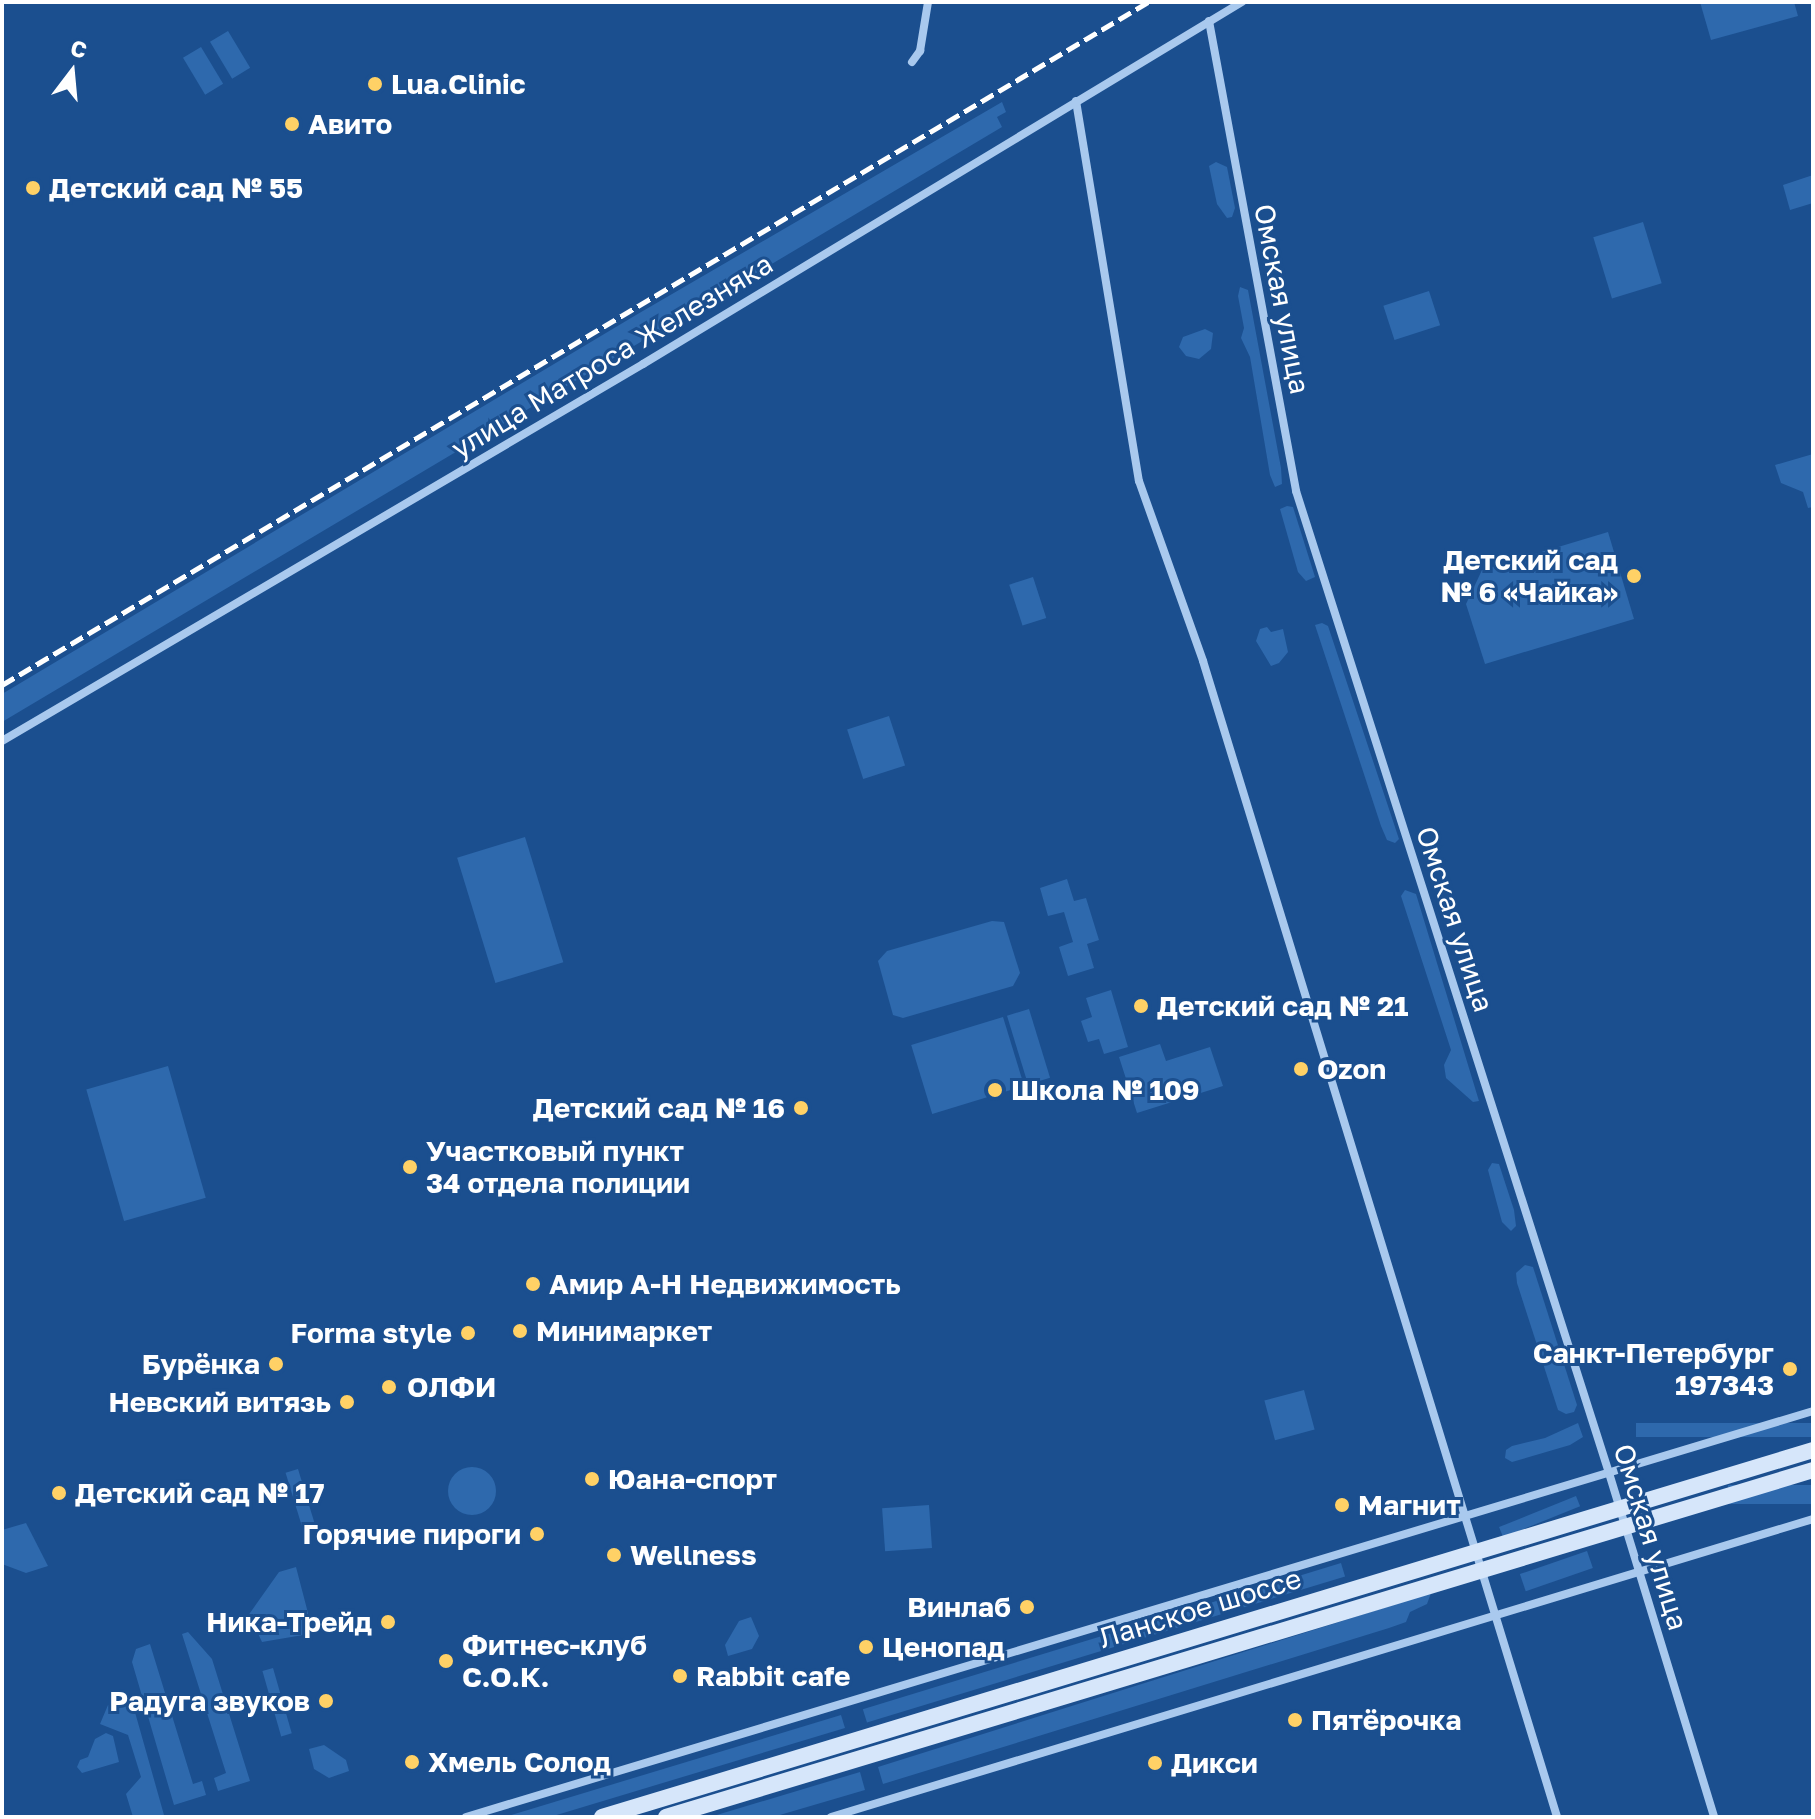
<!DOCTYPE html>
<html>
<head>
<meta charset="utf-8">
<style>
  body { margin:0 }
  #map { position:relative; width:1815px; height:1819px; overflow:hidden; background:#1b4f8f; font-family:"Golos Text",sans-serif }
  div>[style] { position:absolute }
  .green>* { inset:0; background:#2e69ad; transform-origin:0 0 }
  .round { border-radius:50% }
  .street>* { height:8px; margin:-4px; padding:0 4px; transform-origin:4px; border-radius:4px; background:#a9c9ee }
  .secondary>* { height:16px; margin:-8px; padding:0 8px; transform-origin:8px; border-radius:8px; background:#d6e6fa }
  .rail>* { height:5px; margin-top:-2.5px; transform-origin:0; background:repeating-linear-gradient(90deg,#fff 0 14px,transparent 0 20px) }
  .dots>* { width:22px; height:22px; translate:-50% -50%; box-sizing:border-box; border:4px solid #1b4f8f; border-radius:50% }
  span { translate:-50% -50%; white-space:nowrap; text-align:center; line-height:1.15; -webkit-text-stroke:6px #1b4f8f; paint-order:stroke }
  .poi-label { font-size:28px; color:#fff; font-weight:700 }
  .left { translate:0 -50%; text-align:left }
  .right { translate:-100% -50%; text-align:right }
  .street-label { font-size:28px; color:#fff }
  .frame { position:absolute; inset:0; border:4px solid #fff; pointer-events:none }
  .north { position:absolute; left:32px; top:32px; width:80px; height:80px; -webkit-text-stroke:6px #1b4f8f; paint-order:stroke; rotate:16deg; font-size:22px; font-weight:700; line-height:32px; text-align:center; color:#fff }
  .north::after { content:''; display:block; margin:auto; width:28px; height:36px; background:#fff; clip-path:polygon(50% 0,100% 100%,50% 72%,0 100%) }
</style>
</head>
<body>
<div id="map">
  <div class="green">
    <i style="clip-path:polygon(1700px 2px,1794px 2px,1798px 16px,1711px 40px)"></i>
    <i style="left:228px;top:31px;width:43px;height:21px;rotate:59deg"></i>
    <i style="left:201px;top:47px;width:43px;height:21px;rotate:59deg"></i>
    <i style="clip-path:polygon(1002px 102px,1006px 112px,997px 117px,1002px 127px,2px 722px,2px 694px,636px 315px)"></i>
    <i style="clip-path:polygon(1216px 162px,1227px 167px,1235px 208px,1232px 217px,1227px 218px,1217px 204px,1209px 166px)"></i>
    <i style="clip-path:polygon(1813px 175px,1813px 203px,1790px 210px,1783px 185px)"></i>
    <i style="left:1643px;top:222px;width:64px;height:52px;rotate:73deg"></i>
    <i style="clip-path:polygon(1240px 287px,1248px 290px,1281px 468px,1282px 484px,1275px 487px,1270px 475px,1250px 357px,1241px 338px,1244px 328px,1238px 296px)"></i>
    <i style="left:1429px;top:291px;width:36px;height:48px;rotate:72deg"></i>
    <i style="clip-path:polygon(1205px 329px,1213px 333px,1211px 349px,1199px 359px,1186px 356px,1179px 347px,1183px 337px)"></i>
    <i style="clip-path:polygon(1813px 454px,1813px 507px,1808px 508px,1803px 492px,1781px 483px,1775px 465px)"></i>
    <i style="clip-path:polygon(1287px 506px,1293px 507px,1315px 577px,1306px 581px,1298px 572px,1280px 509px)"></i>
    <i style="clip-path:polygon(1608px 532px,1634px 619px,1485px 664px,1466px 604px,1482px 570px)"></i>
    <i style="left:1033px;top:577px;width:43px;height:25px;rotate:72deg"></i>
    <i style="clip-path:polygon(1322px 623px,1328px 626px,1399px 839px,1395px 843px,1387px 840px,1381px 826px,1315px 625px)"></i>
    <i style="clip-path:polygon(1267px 627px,1271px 632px,1283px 629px,1288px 652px,1279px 663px,1271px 666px,1256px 641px,1260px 629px)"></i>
    <i style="left:889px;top:716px;width:52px;height:44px;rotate:72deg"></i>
    <i style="left:525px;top:837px;width:131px;height:71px;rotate:73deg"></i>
    <i style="clip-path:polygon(1067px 879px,1074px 901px,1086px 898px,1099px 940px,1087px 944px,1094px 968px,1068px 976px,1059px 947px,1073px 942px,1064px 912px,1048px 916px,1040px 888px)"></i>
    <i style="clip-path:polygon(1405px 890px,1416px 894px,1479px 1101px,1473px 1102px,1446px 1078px,1444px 1065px,1451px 1050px,1401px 896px)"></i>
    <i style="clip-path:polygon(992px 921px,1004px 922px,1020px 973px,1013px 986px,903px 1018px,893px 1015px,878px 961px,887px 951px)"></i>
    <i style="clip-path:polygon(1111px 990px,1128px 1047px,1104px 1054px,1099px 1039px,1088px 1042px,1081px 1021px,1092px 1017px,1086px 998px)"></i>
    <i style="left:1029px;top:1009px;width:72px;height:23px;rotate:73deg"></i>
    <i style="left:1003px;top:1017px;width:72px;height:96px;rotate:73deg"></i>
    <i style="clip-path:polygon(1160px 1044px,1166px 1061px,1210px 1047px,1223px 1086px,1137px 1113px,1119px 1057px)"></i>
    <i style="left:168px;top:1066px;width:137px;height:85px;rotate:74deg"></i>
    <i style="clip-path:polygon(1492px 1163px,1499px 1164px,1514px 1210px,1516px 1226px,1511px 1231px,1502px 1222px,1496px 1200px,1488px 1170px)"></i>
    <i style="clip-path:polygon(1525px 1265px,1533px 1267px,1577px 1405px,1574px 1412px,1566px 1414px,1558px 1410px,1517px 1283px,1516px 1273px)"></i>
    <i style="left:1304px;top:1390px;width:41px;height:41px;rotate:75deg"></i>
    <i style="clip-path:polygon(1578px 1423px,1583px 1437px,1570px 1445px,1512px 1462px,1505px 1458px,1506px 1450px,1512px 1446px,1545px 1438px)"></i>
    <i style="left:1813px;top:1423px;width:14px;height:177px;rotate:90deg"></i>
    <i class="round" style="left:448px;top:1467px;width:48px;height:48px"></i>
    <i style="left:298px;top:1469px;width:61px;height:13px;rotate:73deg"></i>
    <i style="left:1813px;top:1485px;width:19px;height:85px;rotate:90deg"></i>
    <i style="left:1576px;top:1496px;width:11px;height:83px;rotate:68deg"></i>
    <i style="left:929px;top:1505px;width:43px;height:47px;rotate:86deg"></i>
    <i style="clip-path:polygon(26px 1523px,48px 1566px,26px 1573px,2px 1564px,2px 1530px)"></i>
    <i style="left:1587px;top:1551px;width:18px;height:71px;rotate:71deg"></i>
    <i style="left:1341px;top:1563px;width:14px;height:500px;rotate:73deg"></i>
    <i style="clip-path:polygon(296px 1567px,308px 1613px,307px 1628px,303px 1635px,262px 1642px,253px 1623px,247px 1625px,245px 1620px,279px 1572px)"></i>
    <i style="clip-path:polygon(1431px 1593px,1427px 1604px,1410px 1612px,1406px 1622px,1389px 1628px,883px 1784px,878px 1767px)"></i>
    <i style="clip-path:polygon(751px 1617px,759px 1636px,752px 1649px,728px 1656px,725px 1645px,739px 1621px)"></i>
    <i style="clip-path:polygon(188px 1632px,212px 1659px,250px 1781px,218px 1791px,214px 1778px,226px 1773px,182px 1634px)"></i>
    <i style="clip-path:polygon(150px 1644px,193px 1784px,202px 1781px,206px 1795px,174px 1805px,132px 1662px,136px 1649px)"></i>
    <i style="left:273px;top:1668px;width:68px;height:11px;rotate:74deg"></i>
    <i style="clip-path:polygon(131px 1698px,164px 1815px,158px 1817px,133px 1817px,126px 1794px,141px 1777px,128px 1735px,100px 1724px,108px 1705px)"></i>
    <i style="clip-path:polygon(841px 1715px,845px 1728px,550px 1817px,505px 1817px)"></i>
    <i style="clip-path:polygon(106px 1733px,113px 1736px,119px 1762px,82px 1773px,77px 1767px,80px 1760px,88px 1757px,95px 1739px)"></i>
    <i style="clip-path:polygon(324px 1745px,346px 1760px,349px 1771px,329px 1778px,314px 1769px,309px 1749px)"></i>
    <i style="clip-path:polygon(860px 1772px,865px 1790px,773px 1817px,710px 1817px)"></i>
  </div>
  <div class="street">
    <i style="left:1209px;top:21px;width:478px;rotate:79.5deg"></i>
    <i style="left:1296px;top:491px;width:1031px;rotate:72.32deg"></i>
    <i style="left:1609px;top:1473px;width:360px;rotate:73deg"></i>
    <i style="left:912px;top:62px;width:14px;rotate:-54deg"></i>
    <i style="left:920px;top:51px;width:50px;rotate:-80.7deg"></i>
    <i style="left:1076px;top:101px;width:385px;rotate:80.6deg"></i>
    <i style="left:1139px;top:481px;width:191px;rotate:70.4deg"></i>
    <i style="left:1203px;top:661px;width:1209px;rotate:72.97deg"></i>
    <i style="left:2px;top:741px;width:744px;rotate:-30.46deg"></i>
    <i style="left:643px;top:364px;width:700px;rotate:-31.15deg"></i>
    <i style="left:466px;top:1817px;width:1407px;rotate:-16.77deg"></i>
    <i style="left:831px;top:1817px;width:1026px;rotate:-16.88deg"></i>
  </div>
  <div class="secondary">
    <i style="left:602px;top:1817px;width:1265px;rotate:-16.86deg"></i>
    <i style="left:666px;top:1817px;width:1198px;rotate:-16.83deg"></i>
  </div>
  <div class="rail">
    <i style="left:2px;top:685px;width:1334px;rotate:-30.79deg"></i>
  </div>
  <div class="dots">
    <i style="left:375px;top:84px;background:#ffd166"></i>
    <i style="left:292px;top:124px;background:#ffd166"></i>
    <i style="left:33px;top:188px;background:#ffd166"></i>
    <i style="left:1634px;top:576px;background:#ffd166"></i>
    <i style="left:1141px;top:1006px;background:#ffd166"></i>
    <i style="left:1301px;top:1069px;background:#ffd166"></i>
    <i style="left:995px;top:1090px;background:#ffd166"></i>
    <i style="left:801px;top:1108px;background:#ffd166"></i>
    <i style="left:410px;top:1167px;background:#ffd166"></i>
    <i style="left:533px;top:1284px;background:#ffd166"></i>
    <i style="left:520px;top:1331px;background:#ffd166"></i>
    <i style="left:468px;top:1333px;background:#ffd166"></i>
    <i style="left:276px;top:1364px;background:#ffd166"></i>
    <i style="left:1790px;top:1369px;background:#ffd166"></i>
    <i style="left:389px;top:1387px;background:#ffd166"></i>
    <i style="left:347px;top:1402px;background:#ffd166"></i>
    <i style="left:592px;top:1479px;background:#ffd166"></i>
    <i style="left:59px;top:1493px;background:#ffd166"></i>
    <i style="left:1342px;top:1505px;background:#ffd166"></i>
    <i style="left:537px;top:1534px;background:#ffd166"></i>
    <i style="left:614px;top:1555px;background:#ffd166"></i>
    <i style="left:1027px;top:1607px;background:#ffd166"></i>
    <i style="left:388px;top:1622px;background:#ffd166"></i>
    <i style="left:866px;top:1647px;background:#ffd166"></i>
    <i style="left:446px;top:1661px;background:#ffd166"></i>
    <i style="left:680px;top:1676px;background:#ffd166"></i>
    <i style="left:326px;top:1701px;background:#ffd166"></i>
    <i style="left:1295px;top:1720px;background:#ffd166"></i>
    <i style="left:412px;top:1762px;background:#ffd166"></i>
    <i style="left:1155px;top:1763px;background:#ffd166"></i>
  </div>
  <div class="poi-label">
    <span class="left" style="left:391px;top:84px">Lua.Clinic</span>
    <span class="left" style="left:308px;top:124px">Авито</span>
    <span class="left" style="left:49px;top:188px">Детский сад № 55</span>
    <span class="right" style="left:1618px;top:576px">Детский сад<br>№ 6 «Чайка»</span>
    <span class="left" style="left:1157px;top:1006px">Детский сад № 21</span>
    <span class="left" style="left:1317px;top:1069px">Ozon</span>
    <span class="left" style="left:1011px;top:1090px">Школа № 109</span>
    <span class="right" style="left:785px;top:1108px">Детский сад № 16</span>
    <span class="left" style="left:426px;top:1167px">Участковый пункт<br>34 отдела полиции</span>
    <span class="left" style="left:549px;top:1284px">Амир А-Н Недвижимость</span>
    <span class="left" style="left:536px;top:1331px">Минимаркет</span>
    <span class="right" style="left:452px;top:1333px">Forma style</span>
    <span class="right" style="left:1774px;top:1369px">Санкт-Петербург<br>197343</span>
    <span class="right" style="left:260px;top:1364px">Бурёнка</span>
    <span class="left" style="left:407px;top:1387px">ОЛФИ</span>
    <span class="right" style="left:331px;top:1402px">Невский витязь</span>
    <span class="left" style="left:608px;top:1479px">Юана-спорт</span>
    <span class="left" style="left:75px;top:1493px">Детский сад № 17</span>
    <span class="left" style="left:1358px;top:1505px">Магнит</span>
    <span class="right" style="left:521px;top:1534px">Горячие пироги</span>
    <span class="left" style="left:630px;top:1555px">Wellness</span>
    <span class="right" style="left:1011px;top:1607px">Винлаб</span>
    <span class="right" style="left:372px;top:1622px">Ника-Трейд</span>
    <span class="left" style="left:462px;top:1661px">Фитнес-клуб<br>С.О.К.</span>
    <span class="left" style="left:882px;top:1647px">Ценопад</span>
    <span class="left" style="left:696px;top:1676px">Rabbit cafe</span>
    <span class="right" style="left:310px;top:1701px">Радуга звуков</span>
    <span class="left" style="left:1311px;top:1720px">Пятёрочка</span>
    <span class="left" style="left:428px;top:1762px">Хмель Солод</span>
    <span class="left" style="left:1171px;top:1763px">Дикси</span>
  </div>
  <div class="street-label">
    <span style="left:1282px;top:299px;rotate:79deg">Омская улица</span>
    <span style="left:612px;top:356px;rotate:-31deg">улица Матроса Железняка</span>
    <span style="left:1455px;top:919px;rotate:72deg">Омская улица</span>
    <span style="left:1651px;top:1537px;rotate:73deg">Омская улица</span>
    <span style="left:1200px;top:1608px;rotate:-17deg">Ланское шоссе</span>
  </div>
  <div class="frame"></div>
  <div class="north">С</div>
</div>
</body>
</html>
